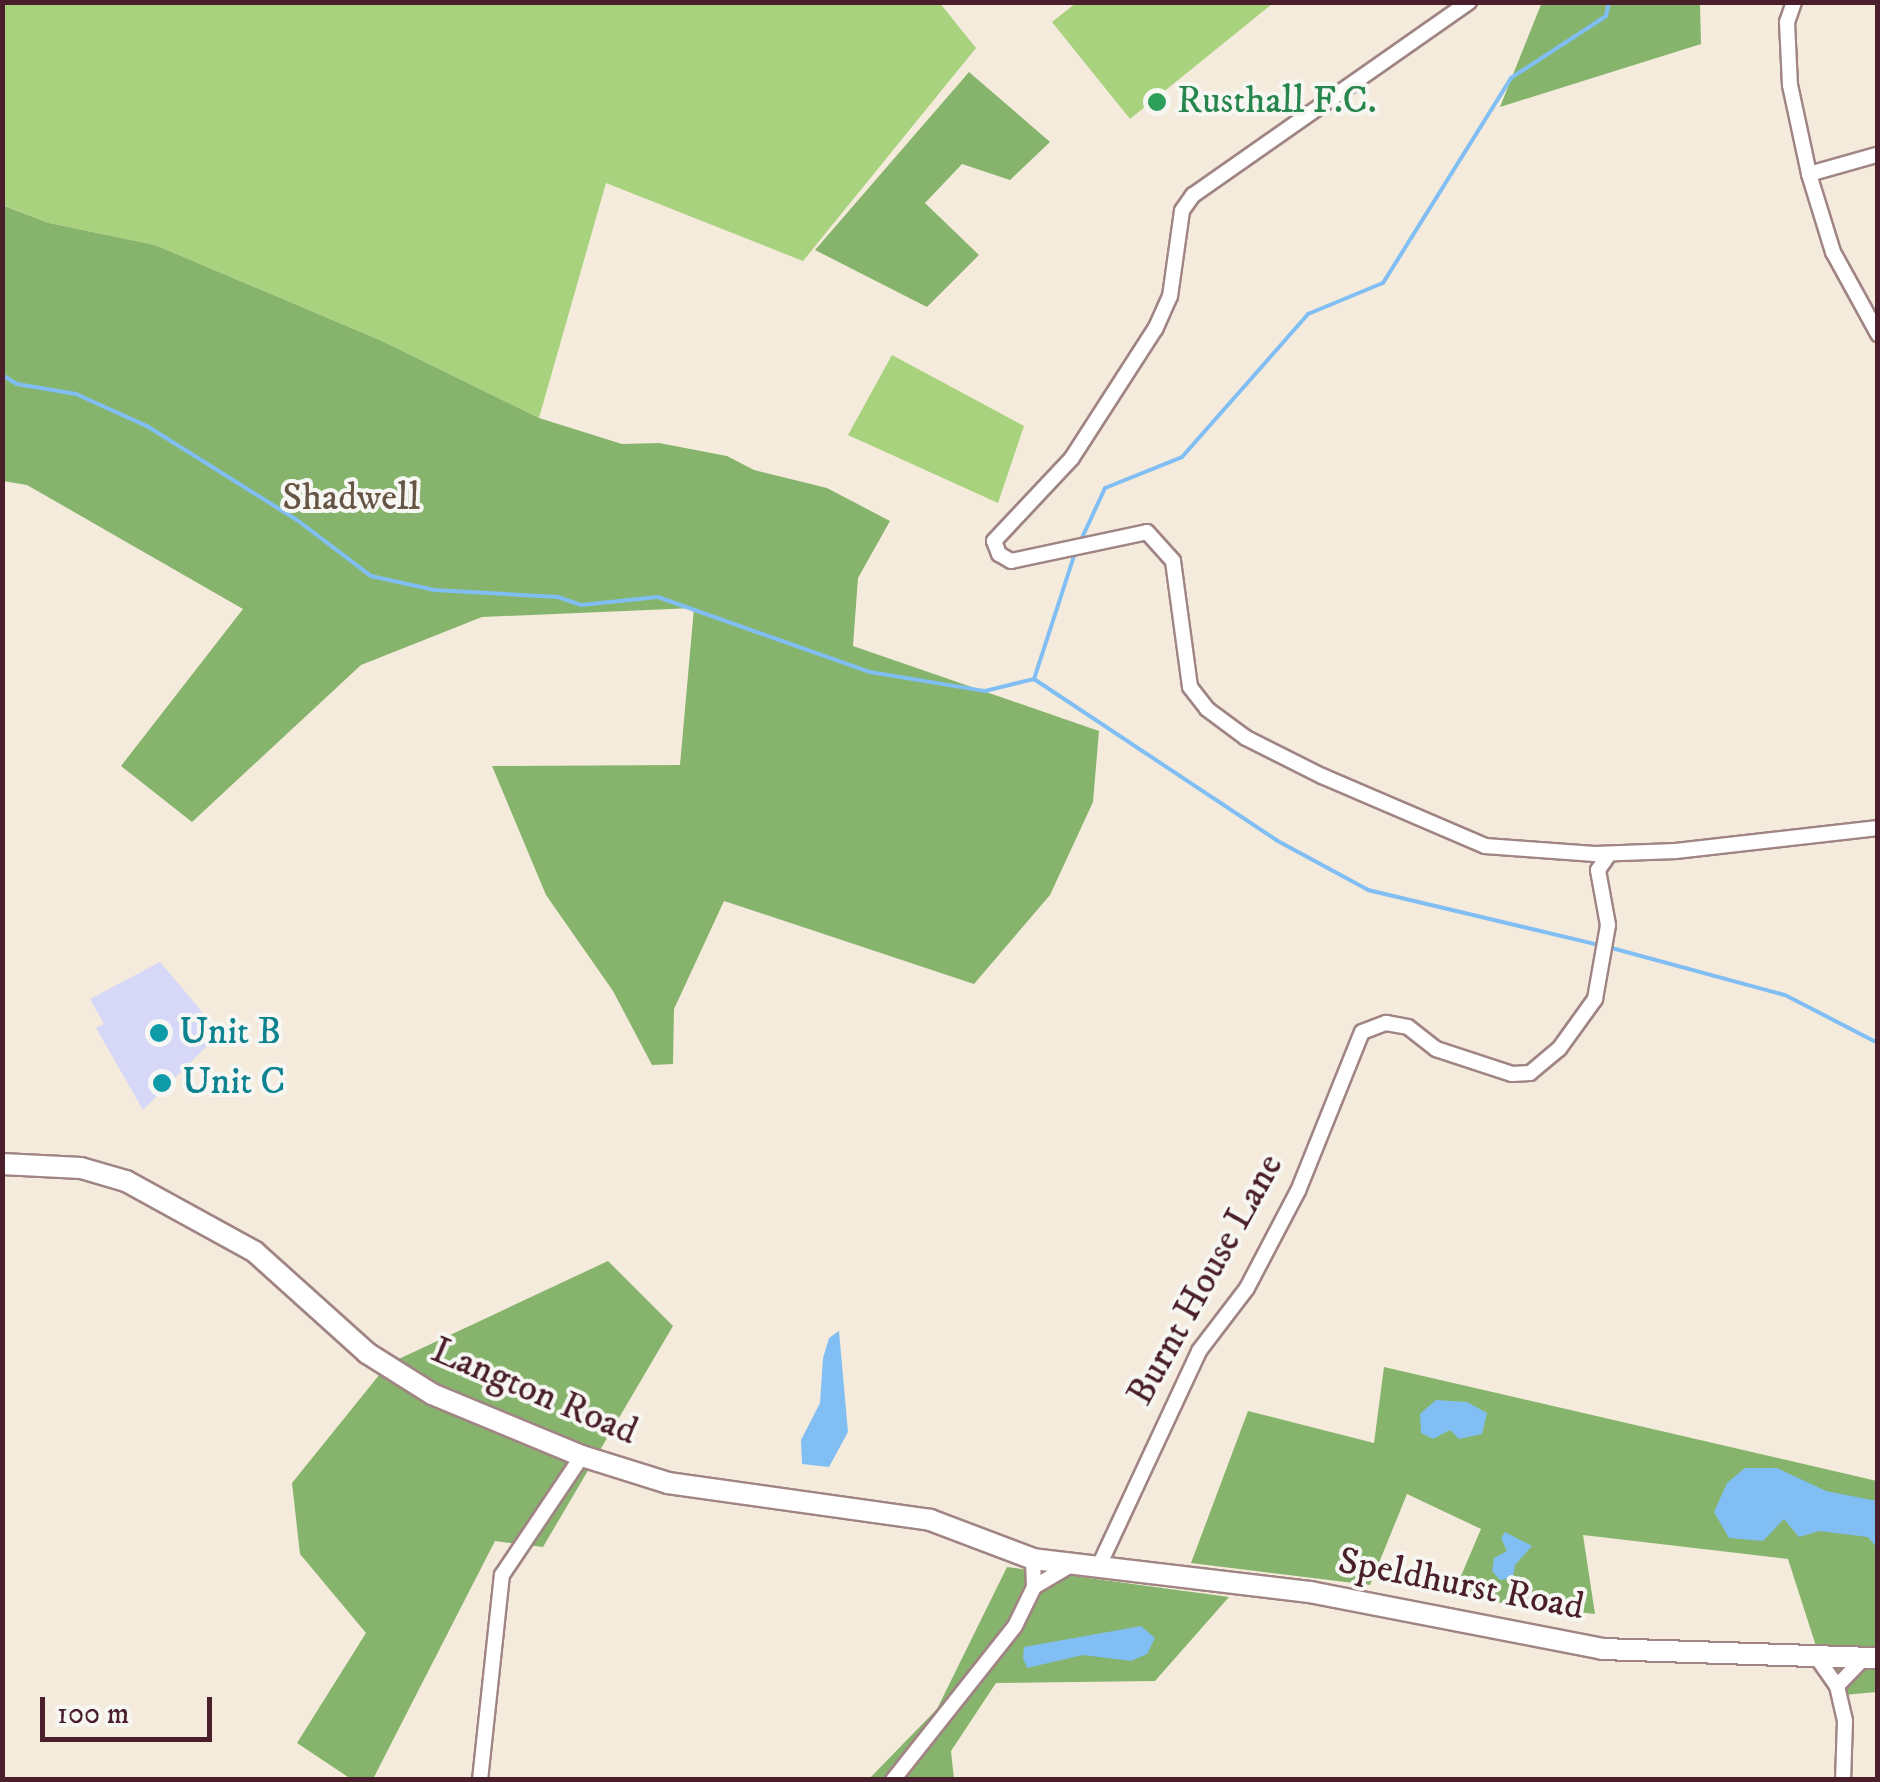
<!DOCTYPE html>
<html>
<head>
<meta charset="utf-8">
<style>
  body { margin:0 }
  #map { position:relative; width:1880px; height:1782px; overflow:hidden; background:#f5ebdc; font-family:"IM FELL DW Pica",serif }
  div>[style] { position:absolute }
  .built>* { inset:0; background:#d7d7f8 }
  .green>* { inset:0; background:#a8d27d }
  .forest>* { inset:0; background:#86b46c }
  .water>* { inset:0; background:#80bef3 }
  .stream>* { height:4px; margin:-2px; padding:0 2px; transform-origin:2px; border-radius:2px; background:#80bef3 }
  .roads { filter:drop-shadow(2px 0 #a08584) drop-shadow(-2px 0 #a08584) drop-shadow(0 2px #a08584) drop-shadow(0 -2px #a08584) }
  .street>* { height:14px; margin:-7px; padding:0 7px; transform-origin:7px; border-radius:7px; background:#fff }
  .secondary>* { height:20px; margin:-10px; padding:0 10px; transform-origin:10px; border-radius:10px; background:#fff }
  .dots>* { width:28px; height:28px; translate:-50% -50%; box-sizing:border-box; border:5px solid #f6f6f2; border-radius:50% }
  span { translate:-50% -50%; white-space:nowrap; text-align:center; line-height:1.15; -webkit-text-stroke:8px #f6f6f2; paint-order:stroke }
  .leisure-label { font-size:38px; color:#27864d }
  .left { translate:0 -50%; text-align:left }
  .park-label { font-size:38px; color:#654 }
  .culture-label { font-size:38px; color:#0d838f }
  .street-label { font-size:38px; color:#4a1f2b }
  .frame { position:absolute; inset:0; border:5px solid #4a1f2b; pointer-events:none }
  .scale { position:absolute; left:40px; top:1697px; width:172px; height:45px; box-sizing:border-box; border:5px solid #4a1f2b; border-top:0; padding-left:12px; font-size:30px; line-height:35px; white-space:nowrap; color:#4a1f2b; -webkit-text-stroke:8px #f6f6f2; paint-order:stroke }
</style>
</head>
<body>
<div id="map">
  <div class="built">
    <i style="clip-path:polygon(160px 962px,220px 1033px,143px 1110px,96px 1028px,104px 1024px,90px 999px)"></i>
  </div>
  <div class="green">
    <i style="clip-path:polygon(939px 2px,976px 48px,803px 261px,606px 183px,539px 418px,382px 341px,155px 245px,49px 223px,3px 205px,2px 3px)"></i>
    <i style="clip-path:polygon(1076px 3px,1271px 2px,1272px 4px,1130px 119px,1052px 22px)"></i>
    <i style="clip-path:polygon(892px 355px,1024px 426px,998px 503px,848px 435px)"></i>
  </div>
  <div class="forest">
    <i style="clip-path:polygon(1542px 2px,1700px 3px,1701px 44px,1500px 107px)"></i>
    <i style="clip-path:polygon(969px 72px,1050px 142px,1010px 180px,962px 164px,925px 203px,979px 255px,927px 307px,815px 250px)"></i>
    <i style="clip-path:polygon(2px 205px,49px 223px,155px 245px,382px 341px,539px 418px,622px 444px,659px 443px,727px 456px,754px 470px,827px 488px,890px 521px,858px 578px,853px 646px,1099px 731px,1093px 802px,1050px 895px,974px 984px,724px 901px,674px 1009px,673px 1064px,652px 1065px,613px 991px,546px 895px,492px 766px,680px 765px,694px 608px,482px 617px,361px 665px,192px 822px,121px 766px,243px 609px,27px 485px,3px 481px)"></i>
    <i style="clip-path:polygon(608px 1261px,673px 1326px,543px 1547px,495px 1541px,373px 1779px,351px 1779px,297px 1743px,366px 1633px,300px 1554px,292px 1483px,388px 1364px)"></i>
    <i style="clip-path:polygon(1384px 1367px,1877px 1481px,1877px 1692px,1832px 1696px,1788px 1559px,1583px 1535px,1595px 1614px,1452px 1597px,1481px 1529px,1407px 1494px,1370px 1585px,1191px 1563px,1248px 1411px,1374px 1443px)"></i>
    <i style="clip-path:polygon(1007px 1567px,1229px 1597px,1155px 1681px,996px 1683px,951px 1751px,954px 1779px,868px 1780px,937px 1709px)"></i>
  </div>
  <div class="water">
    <i style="clip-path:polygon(839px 1331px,848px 1432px,829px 1467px,802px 1464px,801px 1440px,820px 1403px,823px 1358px,829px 1338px)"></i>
    <i style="clip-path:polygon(1436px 1400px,1467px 1402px,1487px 1413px,1482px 1434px,1459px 1439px,1450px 1430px,1433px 1439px,1421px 1433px,1420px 1414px)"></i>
    <i style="clip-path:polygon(1745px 1468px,1777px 1468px,1826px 1491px,1877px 1501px,1877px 1548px,1868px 1537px,1819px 1531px,1799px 1537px,1784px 1519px,1763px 1541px,1729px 1538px,1714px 1512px,1727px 1483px)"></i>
    <i style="clip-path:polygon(1505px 1532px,1532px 1546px,1515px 1565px,1513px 1578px,1500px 1580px,1492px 1571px,1494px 1558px,1507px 1551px,1501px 1538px)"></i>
    <i style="clip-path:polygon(1141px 1626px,1155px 1638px,1147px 1654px,1131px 1661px,1083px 1655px,1027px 1668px,1023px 1658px,1024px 1647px)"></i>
  </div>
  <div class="stream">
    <i style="left:2px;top:375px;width:17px;rotate:31deg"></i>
    <i style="left:17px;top:384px;width:60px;rotate:9.6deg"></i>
    <i style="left:76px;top:394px;width:78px;rotate:24.3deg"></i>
    <i style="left:147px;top:426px;width:177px;rotate:32.1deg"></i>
    <i style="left:297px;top:520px;width:93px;rotate:37.1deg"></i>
    <i style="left:371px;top:576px;width:65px;rotate:12.5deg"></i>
    <i style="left:434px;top:590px;width:124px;rotate:3.2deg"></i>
    <i style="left:558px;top:597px;width:24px;rotate:19deg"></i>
    <i style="left:581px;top:605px;width:77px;rotate:-5.9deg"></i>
    <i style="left:658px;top:597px;width:225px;rotate:19.5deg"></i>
    <i style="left:870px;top:672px;width:117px;rotate:9.4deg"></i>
    <i style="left:985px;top:691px;width:50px;rotate:-13.8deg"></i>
    <i style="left:1081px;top:540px;width:57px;rotate:-65.2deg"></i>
    <i style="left:1105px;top:488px;width:83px;rotate:-21.9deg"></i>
    <i style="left:1182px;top:457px;width:191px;rotate:-48.6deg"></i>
    <i style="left:1308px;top:314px;width:81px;rotate:-22.5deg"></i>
    <i style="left:1383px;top:283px;width:242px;rotate:-58deg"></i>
    <i style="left:1511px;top:78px;width:113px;rotate:-33.1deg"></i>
    <i style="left:1606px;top:16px;width:14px;rotate:-78deg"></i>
    <i style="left:1075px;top:553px;width:133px;rotate:108deg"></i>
    <i style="left:1034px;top:679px;width:291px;rotate:33.6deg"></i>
    <i style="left:1276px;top:840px;width:105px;rotate:28.5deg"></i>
    <i style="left:1368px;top:890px;width:237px;rotate:13.4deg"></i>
    <i style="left:1608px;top:947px;width:183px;rotate:15.2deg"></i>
    <i style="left:1785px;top:995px;width:105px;rotate:27.3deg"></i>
  </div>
  <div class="roads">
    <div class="street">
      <i style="left:1469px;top:2px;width:337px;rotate:145deg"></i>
      <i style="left:1193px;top:195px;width:19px;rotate:125deg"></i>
      <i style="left:1182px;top:211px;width:86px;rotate:98deg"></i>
      <i style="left:1170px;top:296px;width:36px;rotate:114deg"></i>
      <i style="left:1155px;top:329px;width:153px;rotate:122.8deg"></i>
      <i style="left:1072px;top:458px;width:114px;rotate:133.2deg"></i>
      <i style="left:994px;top:541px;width:14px;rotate:69deg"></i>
      <i style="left:999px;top:554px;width:14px;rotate:30deg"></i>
      <i style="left:1011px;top:561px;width:139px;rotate:-12deg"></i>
      <i style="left:1147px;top:532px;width:39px;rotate:48deg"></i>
      <i style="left:1173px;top:561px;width:127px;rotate:82.3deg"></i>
      <i style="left:1190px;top:687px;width:28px;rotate:52deg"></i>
      <i style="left:1207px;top:709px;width:49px;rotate:36.6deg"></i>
      <i style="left:1246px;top:738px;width:85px;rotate:26.6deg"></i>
      <i style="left:1322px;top:776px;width:177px;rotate:23.2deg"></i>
      <i style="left:1485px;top:846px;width:110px;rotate:4.2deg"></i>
      <i style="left:1595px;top:854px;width:81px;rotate:-2.1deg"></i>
      <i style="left:1676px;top:851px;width:203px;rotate:-6.5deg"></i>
      <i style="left:1794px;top:2px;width:21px;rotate:109deg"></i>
      <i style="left:1787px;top:22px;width:63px;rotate:87.3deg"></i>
      <i style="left:1790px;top:85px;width:91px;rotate:77.9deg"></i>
      <i style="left:1809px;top:174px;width:82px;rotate:72.9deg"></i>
      <i style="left:1833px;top:252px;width:94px;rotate:61.2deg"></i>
      <i style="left:1809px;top:174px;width:70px;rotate:-15.8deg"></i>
      <i style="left:1098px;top:1568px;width:239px;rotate:-65deg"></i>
      <i style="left:1199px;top:1351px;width:79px;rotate:-52.7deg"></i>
      <i style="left:1247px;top:1288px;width:110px;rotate:-62.3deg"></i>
      <i style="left:1298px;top:1191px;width:171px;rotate:-68.1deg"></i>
      <i style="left:1362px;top:1032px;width:26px;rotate:-21deg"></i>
      <i style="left:1386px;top:1023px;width:22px;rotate:10deg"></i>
      <i style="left:1408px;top:1027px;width:36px;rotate:38deg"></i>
      <i style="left:1436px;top:1049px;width:80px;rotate:18.2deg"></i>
      <i style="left:1512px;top:1074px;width:18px;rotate:-3deg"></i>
      <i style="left:1530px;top:1073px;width:38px;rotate:-40deg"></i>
      <i style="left:1559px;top:1049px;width:62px;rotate:-54.2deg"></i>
      <i style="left:1595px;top:999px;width:75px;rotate:-80deg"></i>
      <i style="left:1608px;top:925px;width:56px;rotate:-100.3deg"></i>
      <i style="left:1598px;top:870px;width:19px;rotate:-55deg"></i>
      <i style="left:1034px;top:1587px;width:43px;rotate:-30.7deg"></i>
      <i style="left:1818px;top:1659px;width:33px;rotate:55deg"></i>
      <i style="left:1837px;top:1686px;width:36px;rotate:77deg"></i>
      <i style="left:1845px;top:1721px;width:59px;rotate:91.9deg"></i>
      <i style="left:1837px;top:1686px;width:40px;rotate:-46deg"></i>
      <i style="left:480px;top:1780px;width:206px;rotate:-83.9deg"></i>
      <i style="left:502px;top:1575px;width:143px;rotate:-56.1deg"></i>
      <i style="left:893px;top:1780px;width:196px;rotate:-51.6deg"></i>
      <i style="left:1015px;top:1626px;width:43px;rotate:-64deg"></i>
      <i style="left:1034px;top:1587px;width:28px;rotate:-92deg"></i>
    </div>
    <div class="secondary">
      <i style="left:2px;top:1164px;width:79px;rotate:2.9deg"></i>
      <i style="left:81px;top:1168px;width:47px;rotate:16.1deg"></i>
      <i style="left:126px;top:1181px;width:147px;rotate:28.8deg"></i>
      <i style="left:255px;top:1252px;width:151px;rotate:42deg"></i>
      <i style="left:367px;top:1353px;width:77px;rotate:32.2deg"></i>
      <i style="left:432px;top:1394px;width:162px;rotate:22.5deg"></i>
      <i style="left:582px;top:1456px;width:90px;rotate:17.4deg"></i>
      <i style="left:668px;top:1483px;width:265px;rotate:8deg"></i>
      <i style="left:930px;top:1520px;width:110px;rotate:20.7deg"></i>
      <i style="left:1033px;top:1559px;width:279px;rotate:6.8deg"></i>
      <i style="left:1310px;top:1592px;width:298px;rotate:11deg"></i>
      <i style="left:1602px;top:1649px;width:276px;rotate:1.9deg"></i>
    </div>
  </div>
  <div class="dots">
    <i style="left:1157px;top:102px;background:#2e9e5b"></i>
    <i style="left:159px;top:1033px;background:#0f9aa8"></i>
    <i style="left:162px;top:1083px;background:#0f9aa8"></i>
  </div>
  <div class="leisure-label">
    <span class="left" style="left:1177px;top:102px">Rusthall F.C.</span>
  </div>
  <div class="park-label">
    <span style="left:351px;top:499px">Shadwell</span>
  </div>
  <div class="culture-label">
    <span class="left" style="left:179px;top:1033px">Unit B</span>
    <span class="left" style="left:182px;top:1083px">Unit C</span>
  </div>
  <div class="street-label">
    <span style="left:1206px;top:1280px;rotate:-61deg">Burnt House Lane</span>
    <span style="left:534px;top:1392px;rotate:23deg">Langton Road</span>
    <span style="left:1461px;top:1585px;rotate:11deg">Speldhurst Road</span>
  </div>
  <div class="frame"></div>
  <div class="scale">100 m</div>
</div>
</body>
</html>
